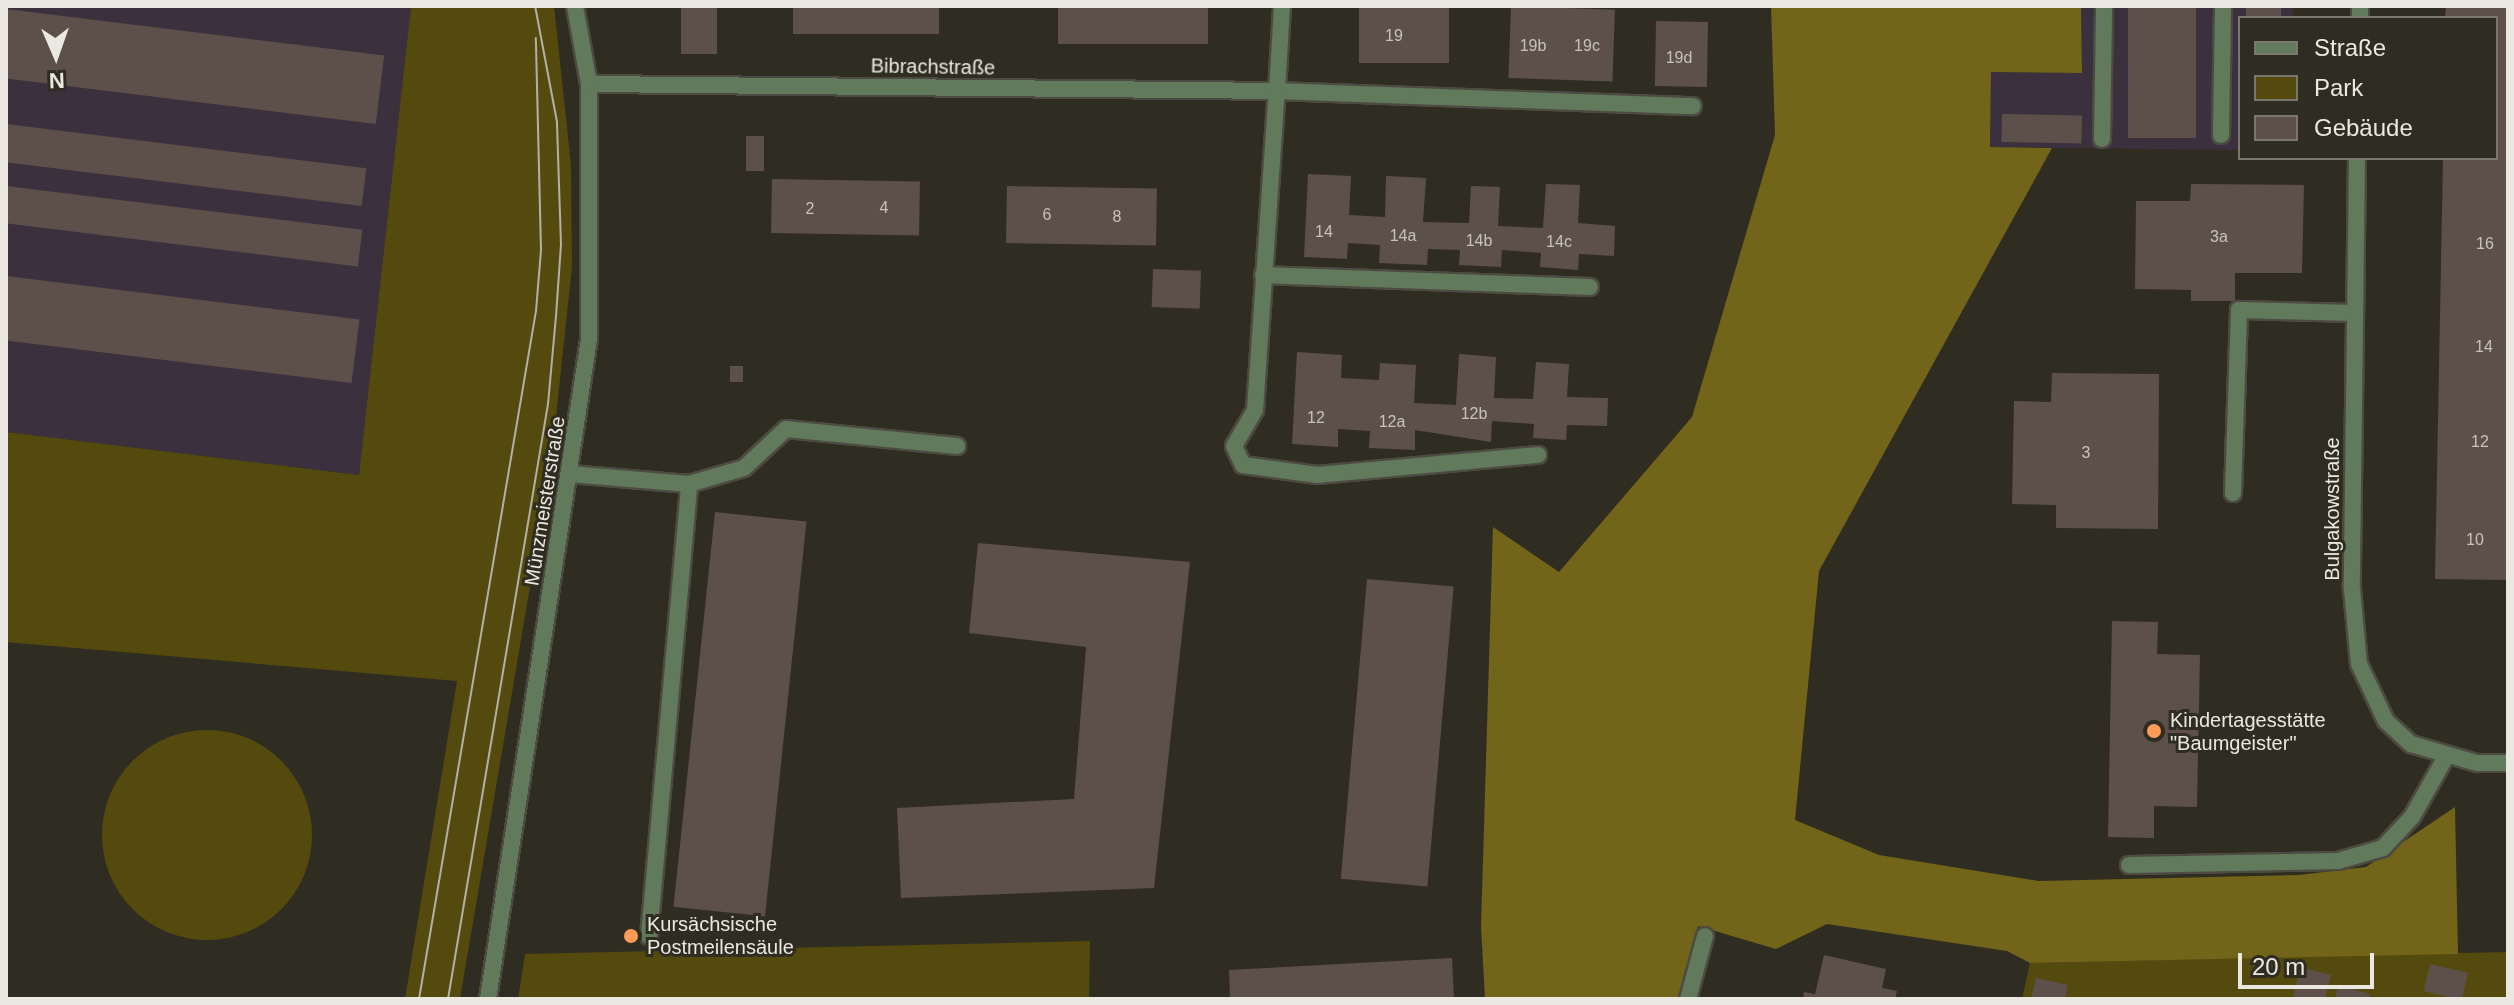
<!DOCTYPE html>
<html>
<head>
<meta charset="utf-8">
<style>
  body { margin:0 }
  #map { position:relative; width:2514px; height:1005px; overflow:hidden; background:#2f2d22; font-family:Arial,sans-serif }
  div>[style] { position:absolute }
  .industrial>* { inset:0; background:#3b303e }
  .green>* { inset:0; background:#554a0d }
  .round { border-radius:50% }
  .forest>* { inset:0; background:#726418 }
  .building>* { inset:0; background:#5d504b; transform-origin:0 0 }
  .roads { filter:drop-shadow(2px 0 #4d4b41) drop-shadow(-2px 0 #4d4b41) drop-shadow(0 2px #4d4b41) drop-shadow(0 -2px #4d4b41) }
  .service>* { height:16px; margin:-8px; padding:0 8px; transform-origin:8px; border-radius:8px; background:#617a5c }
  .minor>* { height:16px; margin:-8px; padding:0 8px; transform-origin:8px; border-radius:8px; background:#617a5c }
  .tram>* { height:2px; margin:-1px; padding:0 1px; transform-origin:1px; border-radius:1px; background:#b2b0a8 }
  .dots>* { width:22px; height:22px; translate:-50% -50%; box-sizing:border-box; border:4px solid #2f2d22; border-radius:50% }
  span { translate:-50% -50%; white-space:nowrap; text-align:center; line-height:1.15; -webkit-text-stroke:6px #2f2d22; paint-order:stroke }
  .number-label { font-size:16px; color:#c7c2bc }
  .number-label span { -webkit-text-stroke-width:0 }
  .street-label { font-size:20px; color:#eae8e1 }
  .poi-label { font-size:20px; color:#eae8e1 }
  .left { translate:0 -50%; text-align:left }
  .frame { position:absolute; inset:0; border:8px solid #eae8e1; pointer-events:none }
  .legend { position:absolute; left:2238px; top:16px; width:260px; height:144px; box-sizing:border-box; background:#2f2d22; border:2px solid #7a786e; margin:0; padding:10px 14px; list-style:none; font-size:24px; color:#eae8e1 }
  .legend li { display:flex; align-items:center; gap:16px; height:40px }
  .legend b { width:40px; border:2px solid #7a786e }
  .north { position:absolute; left:16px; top:16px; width:80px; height:80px; -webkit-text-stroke:6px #2f2d22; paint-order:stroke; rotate:178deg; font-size:22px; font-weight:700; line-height:32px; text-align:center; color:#eae8e1 }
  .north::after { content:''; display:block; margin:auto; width:28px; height:36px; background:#eae8e1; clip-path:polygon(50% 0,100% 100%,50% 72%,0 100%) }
  .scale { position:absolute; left:2238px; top:953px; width:136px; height:36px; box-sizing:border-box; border:4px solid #eae8e1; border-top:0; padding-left:10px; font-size:24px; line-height:28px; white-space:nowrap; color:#eae8e1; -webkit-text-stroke:6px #2f2d22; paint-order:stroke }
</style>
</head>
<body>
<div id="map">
  <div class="industrial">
    <i style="clip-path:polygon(6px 6px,411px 6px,359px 475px,6px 432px)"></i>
    <i style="clip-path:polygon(2081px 6px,2293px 6px,2293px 18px,2240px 18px,2240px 150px,1990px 147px,1991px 72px,2082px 73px)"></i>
  </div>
  <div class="green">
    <i style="clip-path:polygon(411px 6px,554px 6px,571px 165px,572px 267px,551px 463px,460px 999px,405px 999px,457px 681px,6px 642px,6px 432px,359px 475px)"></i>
    <i class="round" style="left:102px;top:730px;width:210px;height:210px"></i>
    <i style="clip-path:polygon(1090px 941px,1089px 999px,518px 999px,525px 954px)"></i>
    <i style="clip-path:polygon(2508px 952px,2508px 999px,2022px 999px,2030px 963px)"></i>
  </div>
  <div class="forest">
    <i style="clip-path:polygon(1771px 6px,2081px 6px,2082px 73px,1991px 72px,1990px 147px,2052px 148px,1819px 571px,1795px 820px,1879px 855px,2039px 881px,2299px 875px,2366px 867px,2455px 807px,2458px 954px,2030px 963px,2007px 951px,1827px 924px,1776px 949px,1698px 926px,1679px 999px,1485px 999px,1481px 926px,1493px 527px,1559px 572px,1692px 417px,1775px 135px)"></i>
  </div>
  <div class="building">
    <i style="left:681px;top:6px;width:36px;height:48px"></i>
    <i style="left:793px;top:6px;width:146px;height:28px"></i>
    <i style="left:1058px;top:6px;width:150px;height:38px"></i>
    <i style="left:1359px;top:6px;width:90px;height:57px"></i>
    <i style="left:1511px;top:6px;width:104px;height:72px;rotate:2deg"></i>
    <i style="left:2128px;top:6px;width:68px;height:132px"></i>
    <i style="left:2246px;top:6px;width:35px;height:12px"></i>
    <i style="clip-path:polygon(2446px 6px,2508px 6px,2508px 580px,2435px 579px,2443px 158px,2496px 158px,2496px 18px,2445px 18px)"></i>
    <i style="left:6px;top:9px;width:381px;height:69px;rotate:7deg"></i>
    <i style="left:1656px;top:21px;width:52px;height:65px;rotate:1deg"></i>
    <i style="left:2002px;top:114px;width:80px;height:28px;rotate:1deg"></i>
    <i style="left:6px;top:124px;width:363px;height:38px;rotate:7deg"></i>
    <i style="left:746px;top:136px;width:18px;height:35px"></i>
    <i style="clip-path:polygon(1308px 174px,1351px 176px,1349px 215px,1385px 217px,1386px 176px,1426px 178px,1423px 222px,1469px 223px,1471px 186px,1500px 187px,1498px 226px,1543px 228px,1546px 184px,1580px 185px,1578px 223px,1615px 226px,1614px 256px,1579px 254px,1578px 270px,1540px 267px,1541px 253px,1502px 250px,1501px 267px,1459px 265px,1460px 250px,1428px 249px,1427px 265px,1379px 263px,1380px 245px,1348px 243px,1347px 259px,1304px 257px)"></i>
    <i style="left:772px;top:179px;width:148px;height:54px;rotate:1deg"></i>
    <i style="clip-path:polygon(2191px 184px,2304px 185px,2302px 273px,2235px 273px,2235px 301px,2191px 301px,2191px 290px,2135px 289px,2136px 201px,2190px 201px)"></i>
    <i style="left:6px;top:186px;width:359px;height:37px;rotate:7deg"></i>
    <i style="left:1007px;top:186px;width:150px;height:57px;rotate:1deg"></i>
    <i style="left:1153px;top:269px;width:48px;height:38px;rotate:2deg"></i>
    <i style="left:6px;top:276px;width:356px;height:64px;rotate:7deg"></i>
    <i style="clip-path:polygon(1297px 352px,1342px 355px,1341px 378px,1379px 380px,1380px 363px,1416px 365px,1414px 403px,1456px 405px,1459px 354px,1496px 357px,1494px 398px,1533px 399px,1536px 362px,1569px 364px,1567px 397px,1608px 398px,1607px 426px,1567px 425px,1566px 440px,1533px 438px,1534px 424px,1492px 421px,1491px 442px,1415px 430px,1415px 450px,1369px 448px,1370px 431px,1338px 429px,1338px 447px,1292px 444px)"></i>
    <i style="left:730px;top:366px;width:13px;height:16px"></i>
    <i style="clip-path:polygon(2052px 373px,2159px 374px,2158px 529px,2056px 528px,2056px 505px,2012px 504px,2014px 401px,2051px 402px)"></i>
    <i style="left:715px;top:512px;width:92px;height:397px;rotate:6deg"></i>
    <i style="clip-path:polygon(978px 543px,1190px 562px,1154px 888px,901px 898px,897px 808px,1074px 799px,1086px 647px,969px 633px)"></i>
    <i style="left:1367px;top:579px;width:87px;height:301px;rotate:5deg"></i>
    <i style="clip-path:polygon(2112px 621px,2158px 622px,2157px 654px,2200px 655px,2197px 807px,2154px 806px,2154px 838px,2108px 837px)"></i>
    <i style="clip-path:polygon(1824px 955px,1886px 969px,1882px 988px,1897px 991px,1895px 999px,1803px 999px,1804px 992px,1815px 994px)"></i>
    <i style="clip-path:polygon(1452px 958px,1454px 999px,1230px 999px,1229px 970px)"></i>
    <i style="left:2430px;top:964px;width:39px;height:28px;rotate:13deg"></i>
    <i style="clip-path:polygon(2300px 967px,2331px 975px,2325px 999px,2293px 999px)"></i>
    <i style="clip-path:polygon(2036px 978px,2068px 985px,2065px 999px,2031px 999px)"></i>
    <i style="clip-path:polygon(2338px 985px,2370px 994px,2369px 999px,2335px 999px)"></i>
  </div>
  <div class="roads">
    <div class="service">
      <i style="left:1277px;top:91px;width:416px;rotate:2.1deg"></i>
      <i style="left:2221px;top:135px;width:129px;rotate:-89.1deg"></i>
      <i style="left:2102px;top:139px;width:133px;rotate:-89.1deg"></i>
      <i style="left:1263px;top:275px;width:327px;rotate:2.1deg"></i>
      <i style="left:1234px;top:446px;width:21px;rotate:65deg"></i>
      <i style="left:1243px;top:465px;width:75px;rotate:7.7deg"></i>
      <i style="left:1317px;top:475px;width:222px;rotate:-5.2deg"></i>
      <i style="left:570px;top:474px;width:119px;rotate:4.8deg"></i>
      <i style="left:689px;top:484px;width:57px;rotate:-16.2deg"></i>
      <i style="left:744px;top:468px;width:57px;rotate:-42.9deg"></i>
      <i style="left:786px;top:429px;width:172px;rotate:5.7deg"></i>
      <i style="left:2233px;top:493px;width:183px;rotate:-88.1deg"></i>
      <i style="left:2239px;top:310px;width:115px;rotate:1.5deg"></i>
      <i style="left:2129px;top:865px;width:209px;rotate:-1.1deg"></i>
      <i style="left:2338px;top:861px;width:47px;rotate:-16.1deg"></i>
      <i style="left:2383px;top:848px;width:42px;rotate:-46.9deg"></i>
      <i style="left:2412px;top:817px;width:71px;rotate:-60.6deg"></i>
      <i style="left:649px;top:936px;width:454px;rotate:-84.9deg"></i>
    </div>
    <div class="minor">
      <i style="left:2360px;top:18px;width:12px;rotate:-90deg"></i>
      <i style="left:589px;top:84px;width:688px;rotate:0.58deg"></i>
      <i style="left:1277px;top:91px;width:85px;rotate:-86.6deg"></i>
      <i style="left:2357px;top:158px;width:431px;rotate:90.7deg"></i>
      <i style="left:2352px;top:589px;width:75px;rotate:84.7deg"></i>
      <i style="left:2359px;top:664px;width:63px;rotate:64.7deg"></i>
      <i style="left:2386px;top:721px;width:34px;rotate:43deg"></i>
      <i style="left:2411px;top:744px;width:69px;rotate:16.1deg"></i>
      <i style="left:2477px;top:763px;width:31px"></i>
      <i style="left:1234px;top:446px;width:42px;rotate:-59.7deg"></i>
      <i style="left:1255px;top:410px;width:320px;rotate:-86.1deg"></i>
      <i style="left:488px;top:999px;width:668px;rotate:-81.3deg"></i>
      <i style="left:589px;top:339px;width:255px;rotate:-90deg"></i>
      <i style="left:589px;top:84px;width:79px;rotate:-100.2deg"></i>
      <i style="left:1688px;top:999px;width:65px;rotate:-74.9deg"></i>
    </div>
  </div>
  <div class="tram">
    <i style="left:419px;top:999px;width:698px;rotate:-80.35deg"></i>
    <i style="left:536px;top:311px;width:61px;rotate:-85.3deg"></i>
    <i style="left:541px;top:250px;width:212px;rotate:-91.4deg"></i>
    <i style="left:448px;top:999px;width:603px;rotate:-80.46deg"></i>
    <i style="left:548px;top:404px;width:88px;rotate:-84.8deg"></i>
    <i style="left:556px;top:316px;width:71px;rotate:-86deg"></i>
    <i style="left:561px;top:245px;width:123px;rotate:-91.9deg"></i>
    <i style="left:557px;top:122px;width:118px;rotate:-100.7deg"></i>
  </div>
  <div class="dots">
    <i style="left:2154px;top:731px;background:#fe9c57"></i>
    <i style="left:631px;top:936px;background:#fe9c57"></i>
  </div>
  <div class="number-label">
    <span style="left:1394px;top:36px">19</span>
    <span style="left:1533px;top:46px">19b</span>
    <span style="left:1587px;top:46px">19c</span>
    <span style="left:1679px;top:58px">19d</span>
    <span style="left:884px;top:208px">4</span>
    <span style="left:810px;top:209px">2</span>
    <span style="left:1047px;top:215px">6</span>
    <span style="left:1117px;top:217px">8</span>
    <span style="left:1324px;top:232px">14</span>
    <span style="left:1403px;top:236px">14a</span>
    <span style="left:2219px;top:237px">3a</span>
    <span style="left:1479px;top:241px">14b</span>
    <span style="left:1559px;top:242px">14c</span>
    <span style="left:2485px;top:244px">16</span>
    <span style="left:2484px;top:347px">14</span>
    <span style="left:1474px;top:414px">12b</span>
    <span style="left:1316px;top:418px">12</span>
    <span style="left:1392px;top:422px">12a</span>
    <span style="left:2480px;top:442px">12</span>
    <span style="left:2086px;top:453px">3</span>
    <span style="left:2475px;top:540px">10</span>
  </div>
  <div class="street-label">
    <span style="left:933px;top:67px;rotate:1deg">Bibrachstraße</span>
    <span style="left:545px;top:501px;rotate:-81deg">Münzmeisterstraße</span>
    <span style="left:2332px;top:509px;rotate:-90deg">Bulgakowstraße</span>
  </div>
  <div class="poi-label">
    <span class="left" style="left:2170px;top:732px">Kindertagesstätte<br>"Baumgeister"</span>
    <span class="left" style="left:647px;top:936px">Kursächsische<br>Postmeilensäule</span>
  </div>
  <div class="frame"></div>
  <ul class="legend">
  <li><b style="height:10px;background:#617a5c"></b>Straße</li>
  <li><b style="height:22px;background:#554a0d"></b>Park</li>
  <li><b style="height:22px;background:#5d504b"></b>Gebäude</li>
  </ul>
  <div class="north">N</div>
  <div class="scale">20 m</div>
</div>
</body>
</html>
